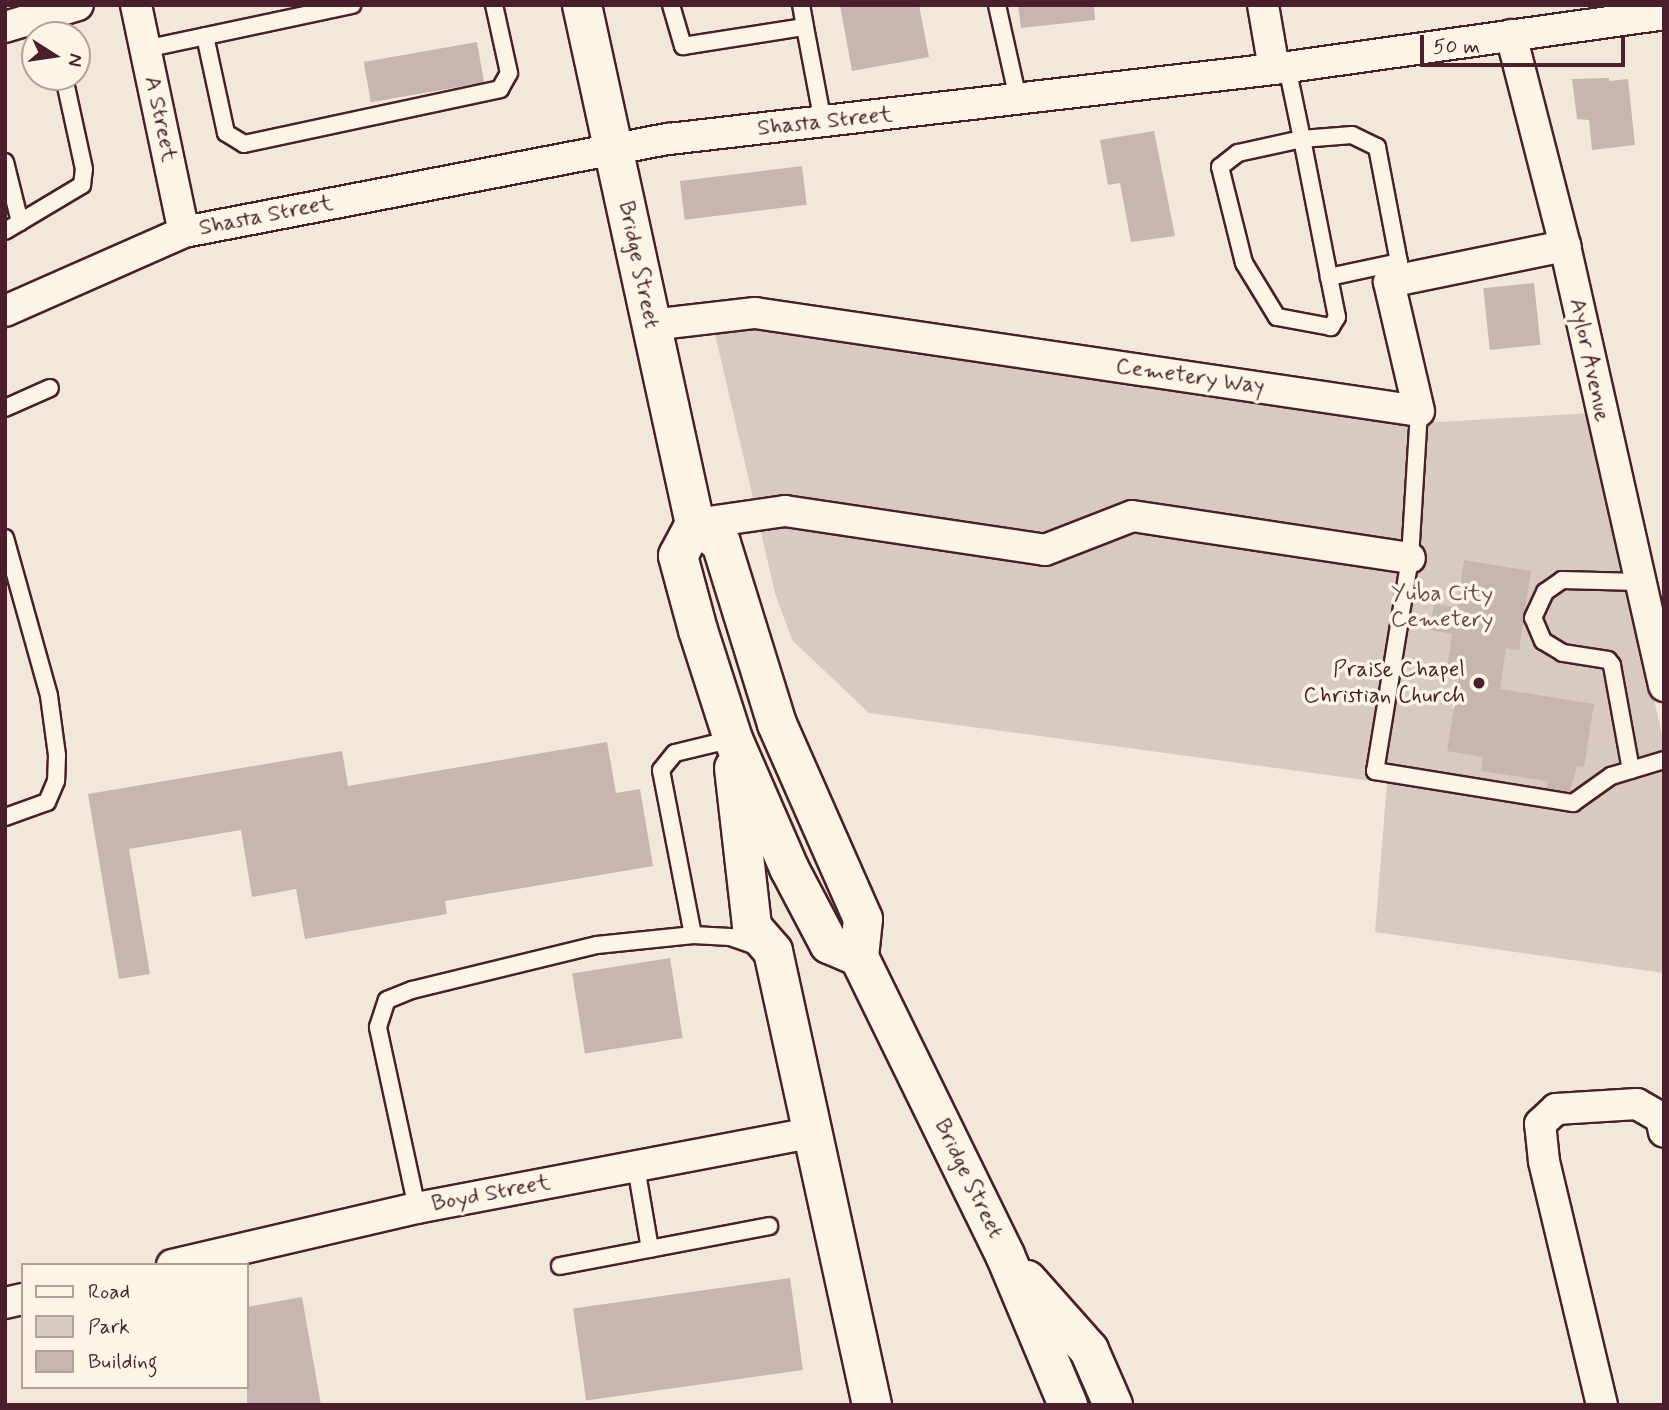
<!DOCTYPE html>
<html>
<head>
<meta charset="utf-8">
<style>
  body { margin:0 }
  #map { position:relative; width:1669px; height:1410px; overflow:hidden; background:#f1e8da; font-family:Mynerve,sans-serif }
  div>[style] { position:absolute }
  .green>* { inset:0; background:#d8cac0 }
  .building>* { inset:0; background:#c7b6af; transform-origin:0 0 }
  .roads { filter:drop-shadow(2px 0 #4a1f2b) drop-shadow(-2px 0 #4a1f2b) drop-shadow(0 2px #4a1f2b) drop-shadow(0 -2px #4a1f2b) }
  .lane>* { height:16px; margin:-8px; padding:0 8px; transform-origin:8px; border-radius:8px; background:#fcf5e5 }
  .street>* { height:30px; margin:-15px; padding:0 15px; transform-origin:15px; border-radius:15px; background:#fcf5e5 }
  .secondary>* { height:38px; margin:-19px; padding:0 19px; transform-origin:19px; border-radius:19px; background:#fcf5e5 }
  .dots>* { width:19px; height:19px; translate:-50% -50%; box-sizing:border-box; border:4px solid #fcf5e5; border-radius:50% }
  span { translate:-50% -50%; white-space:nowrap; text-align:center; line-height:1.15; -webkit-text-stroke:7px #fcf5e5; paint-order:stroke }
  .street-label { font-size:23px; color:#4a1f2b }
  .park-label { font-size:23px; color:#6e4a50 }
  .poi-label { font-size:23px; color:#4a1f2b }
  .right { translate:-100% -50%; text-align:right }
  .frame { position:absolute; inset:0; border:7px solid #4a1f2b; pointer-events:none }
  .legend { position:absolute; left:21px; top:1263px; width:228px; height:126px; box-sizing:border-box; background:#fcf5e5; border:2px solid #b59f9b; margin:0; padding:9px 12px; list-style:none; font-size:21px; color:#4a1f2b }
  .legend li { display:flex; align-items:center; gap:14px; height:35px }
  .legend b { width:35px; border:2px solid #b59f9b }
  .north { position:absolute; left:21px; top:21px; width:70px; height:70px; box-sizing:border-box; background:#fcf5e5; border:2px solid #b59f9b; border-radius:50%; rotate:102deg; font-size:19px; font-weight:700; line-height:28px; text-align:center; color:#4a1f2b }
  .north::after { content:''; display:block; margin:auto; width:24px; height:32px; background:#4a1f2b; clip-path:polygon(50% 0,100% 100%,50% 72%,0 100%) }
  .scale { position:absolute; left:1420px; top:35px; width:205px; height:32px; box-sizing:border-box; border:4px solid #4a1f2b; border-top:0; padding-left:9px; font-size:21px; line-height:24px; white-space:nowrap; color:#4a1f2b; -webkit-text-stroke:5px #fcf5e5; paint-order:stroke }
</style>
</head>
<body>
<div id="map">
  <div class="green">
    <i style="clip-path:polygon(755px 325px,1439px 422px,1590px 413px,1664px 744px,1664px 973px,1375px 932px,1387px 783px,869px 713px,792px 640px,775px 593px,715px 334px)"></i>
  </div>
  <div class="building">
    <i style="clip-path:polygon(840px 5px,919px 5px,929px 57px,852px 71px)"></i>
    <i style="clip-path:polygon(1018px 5px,1094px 5px,1095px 20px,1021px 28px)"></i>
    <i style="left:477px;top:42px;width:41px;height:115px;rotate:80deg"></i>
    <i style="clip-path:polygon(1609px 78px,1609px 81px,1628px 79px,1635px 145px,1592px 150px,1589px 120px,1577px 119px,1572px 79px)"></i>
    <i style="clip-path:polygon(1154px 131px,1175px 236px,1131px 242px,1120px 183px,1108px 185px,1100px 140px)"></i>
    <i style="left:802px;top:166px;width:39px;height:123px;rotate:83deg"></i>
    <i style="left:1534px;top:283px;width:62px;height:51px;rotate:84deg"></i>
    <i style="clip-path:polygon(1464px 560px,1531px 571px,1519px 650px,1506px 648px,1500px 689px,1594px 704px,1584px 767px,1577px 766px,1570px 792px,1547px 788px,1548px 781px,1481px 771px,1483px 757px,1447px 751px,1459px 677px,1446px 675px,1452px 634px,1430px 630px,1434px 604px,1457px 607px)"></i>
    <i style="clip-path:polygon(607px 742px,616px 793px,640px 789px,653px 866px,445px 901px,447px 914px,305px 939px,296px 889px,252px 897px,241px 830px,129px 849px,150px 974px,119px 979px,88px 794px,342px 751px,348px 786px)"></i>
    <i style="left:670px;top:958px;width:81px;height:99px;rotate:81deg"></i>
    <i style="left:790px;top:1278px;width:93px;height:219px;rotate:82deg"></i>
    <i style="clip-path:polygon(302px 1297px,321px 1405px,247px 1405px,247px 1307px)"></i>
  </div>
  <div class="roads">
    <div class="lane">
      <i style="left:671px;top:5px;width:43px;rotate:73.7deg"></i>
      <i style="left:683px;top:46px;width:123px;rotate:-8.9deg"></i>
      <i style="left:805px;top:27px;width:22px;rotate:-100deg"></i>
      <i style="left:997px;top:5px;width:96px;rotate:77.4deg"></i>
      <i style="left:805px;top:27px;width:97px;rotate:79.3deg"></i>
      <i style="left:205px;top:36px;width:99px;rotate:77.8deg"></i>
      <i style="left:226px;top:133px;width:21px;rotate:31deg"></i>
      <i style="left:244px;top:144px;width:262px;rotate:-12.1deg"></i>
      <i style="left:500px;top:89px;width:18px;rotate:-61deg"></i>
      <i style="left:509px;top:73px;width:70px;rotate:-102.4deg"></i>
      <i style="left:145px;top:49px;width:212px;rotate:-12deg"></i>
      <i style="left:1287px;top:67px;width:74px;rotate:78.2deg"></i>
      <i style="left:1302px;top:139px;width:141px;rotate:78.9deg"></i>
      <i style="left:1329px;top:277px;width:41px;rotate:78.7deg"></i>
      <i style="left:1337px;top:317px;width:12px;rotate:121deg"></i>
      <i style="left:1331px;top:327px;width:55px;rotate:-169.5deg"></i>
      <i style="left:1277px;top:317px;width:63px;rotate:-121.4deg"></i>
      <i style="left:1244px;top:263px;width:99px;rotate:-104deg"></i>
      <i style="left:1220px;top:167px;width:23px;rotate:-38deg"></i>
      <i style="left:1238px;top:153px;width:66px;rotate:-12.3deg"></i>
      <i style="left:1302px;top:139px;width:50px;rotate:-4.6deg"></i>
      <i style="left:1352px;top:135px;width:28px;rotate:26deg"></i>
      <i style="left:1377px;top:147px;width:117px;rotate:79.2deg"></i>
      <i style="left:1399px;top:262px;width:72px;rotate:167.9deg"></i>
      <i style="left:5px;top:162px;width:62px;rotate:76deg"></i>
      <i style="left:5px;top:231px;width:90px;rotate:-30.9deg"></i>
      <i style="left:82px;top:185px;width:16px;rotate:-83deg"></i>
      <i style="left:84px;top:169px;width:94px;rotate:-102.3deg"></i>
      <i style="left:5px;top:408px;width:49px;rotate:-24deg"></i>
      <i style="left:1419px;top:411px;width:147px;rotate:93.5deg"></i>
      <i style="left:1410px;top:558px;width:216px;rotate:99.3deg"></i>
      <i style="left:1375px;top:771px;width:201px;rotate:9.2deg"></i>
      <i style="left:1573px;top:803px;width:47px;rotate:-35.4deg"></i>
      <i style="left:1611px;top:776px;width:55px;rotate:-16.8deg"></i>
      <i style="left:5px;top:538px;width:164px;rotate:74.4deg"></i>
      <i style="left:49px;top:696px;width:60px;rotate:82.3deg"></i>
      <i style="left:57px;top:755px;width:26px;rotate:92deg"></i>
      <i style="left:56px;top:781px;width:23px;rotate:113deg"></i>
      <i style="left:47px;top:802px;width:45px;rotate:160.3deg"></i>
      <i style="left:1631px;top:770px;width:107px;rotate:-100.3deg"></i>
      <i style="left:1612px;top:665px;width:6px;rotate:-129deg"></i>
      <i style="left:1608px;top:660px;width:46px;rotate:-171.2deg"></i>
      <i style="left:1563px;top:653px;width:23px;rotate:-149deg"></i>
      <i style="left:1543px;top:641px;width:25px;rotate:-113deg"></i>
      <i style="left:1533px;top:618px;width:29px;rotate:-65deg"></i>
      <i style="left:1545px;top:592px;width:21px;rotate:-35deg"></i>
      <i style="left:1562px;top:580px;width:77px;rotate:1.5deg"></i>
      <i style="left:693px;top:935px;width:168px;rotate:-101deg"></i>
      <i style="left:661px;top:770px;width:22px;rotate:-51deg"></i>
      <i style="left:675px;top:753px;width:60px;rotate:-13.6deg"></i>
      <i style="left:636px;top:1167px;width:83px;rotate:80.3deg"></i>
      <i style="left:417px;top:1208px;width:185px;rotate:-102.2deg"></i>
      <i style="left:378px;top:1027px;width:28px;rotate:-72deg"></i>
      <i style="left:387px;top:1000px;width:27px;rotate:-22deg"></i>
      <i style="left:412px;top:990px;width:190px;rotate:-13.7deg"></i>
      <i style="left:597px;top:945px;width:97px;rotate:-5.9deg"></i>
      <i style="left:693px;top:935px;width:37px;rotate:3deg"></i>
      <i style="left:730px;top:937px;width:28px;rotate:19deg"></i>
      <i style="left:560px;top:1266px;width:213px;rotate:-10.8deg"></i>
    </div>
    <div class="street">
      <i style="left:136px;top:5px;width:232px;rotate:78.1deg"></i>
      <i style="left:1263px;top:5px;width:65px;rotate:80.2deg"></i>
      <i style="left:5px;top:27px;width:76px;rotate:-16.8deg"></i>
      <i style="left:1511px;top:35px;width:218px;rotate:75.6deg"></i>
      <i style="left:1565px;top:246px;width:451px;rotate:77.3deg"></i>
      <i style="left:5px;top:311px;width:196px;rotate:-23.8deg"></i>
      <i style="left:184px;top:232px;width:494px;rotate:-10.9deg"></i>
      <i style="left:669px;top:139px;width:609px;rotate:-6.6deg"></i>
      <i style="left:1274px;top:69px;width:394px;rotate:-8deg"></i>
      <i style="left:651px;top:325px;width:105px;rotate:-6.6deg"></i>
      <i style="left:755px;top:313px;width:671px;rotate:8.4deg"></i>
      <i style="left:1419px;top:411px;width:132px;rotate:-103.1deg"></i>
      <i style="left:1389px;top:282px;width:180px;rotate:-11.6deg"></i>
      <i style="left:695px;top:524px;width:91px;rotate:-8.2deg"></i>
      <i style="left:785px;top:511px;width:263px;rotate:8.5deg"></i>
      <i style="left:1045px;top:550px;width:93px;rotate:-21.3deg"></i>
      <i style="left:1132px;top:516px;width:281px;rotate:8.6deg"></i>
      <i style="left:172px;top:1265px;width:252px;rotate:-13.1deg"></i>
      <i style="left:417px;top:1208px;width:402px;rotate:-10.8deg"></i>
      <i style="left:5px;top:1303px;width:18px;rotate:-13deg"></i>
      <i style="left:1602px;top:1405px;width:251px;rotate:-103.4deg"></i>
      <i style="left:1544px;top:1161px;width:37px;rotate:-96deg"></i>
      <i style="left:1540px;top:1124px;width:22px;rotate:-43deg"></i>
      <i style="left:1556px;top:1109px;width:81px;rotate:-3.5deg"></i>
      <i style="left:1637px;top:1104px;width:28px;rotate:30deg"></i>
      <i style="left:1661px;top:1118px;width:14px;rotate:78deg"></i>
    </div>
    <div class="secondary">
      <i style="left:582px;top:5px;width:531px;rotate:77.72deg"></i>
      <i style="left:695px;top:524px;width:36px;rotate:118deg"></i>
      <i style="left:678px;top:556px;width:77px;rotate:74.9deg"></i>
      <i style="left:698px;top:630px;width:114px;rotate:72.2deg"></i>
      <i style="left:733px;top:739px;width:141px;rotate:66.5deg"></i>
      <i style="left:789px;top:868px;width:86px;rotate:62.2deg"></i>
      <i style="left:829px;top:944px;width:33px;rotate:23deg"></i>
      <i style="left:695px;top:524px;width:32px;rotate:36deg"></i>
      <i style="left:721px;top:543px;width:189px;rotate:72.8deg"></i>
      <i style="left:777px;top:724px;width:213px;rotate:66.2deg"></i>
      <i style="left:863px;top:919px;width:38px;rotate:96deg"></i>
      <i style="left:859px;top:957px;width:332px;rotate:63.9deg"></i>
      <i style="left:1005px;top:1255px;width:163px;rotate:67.2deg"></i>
      <i style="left:734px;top:768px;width:160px;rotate:83.5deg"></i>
      <i style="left:752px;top:927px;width:32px;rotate:49deg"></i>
      <i style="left:773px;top:951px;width:465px;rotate:77.7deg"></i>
      <i style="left:1027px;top:1280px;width:94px;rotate:48.5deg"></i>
      <i style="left:1089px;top:1350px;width:60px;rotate:66.4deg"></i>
    </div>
  </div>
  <div class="dots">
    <i style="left:1479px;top:683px;background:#4a1f2b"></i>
  </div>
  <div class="street-label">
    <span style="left:160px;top:119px;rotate:78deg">A Street</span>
    <span style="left:825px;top:122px;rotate:-6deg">Shasta Street</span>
    <span style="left:266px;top:216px;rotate:-11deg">Shasta Street</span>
    <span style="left:638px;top:265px;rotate:78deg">Bridge Street</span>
    <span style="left:1589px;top:360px;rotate:78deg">Aylor Avenue</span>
    <span style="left:1190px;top:377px;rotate:8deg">Cemetery Way</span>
    <span style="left:968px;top:1179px;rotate:64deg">Bridge Street</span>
    <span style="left:491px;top:1194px;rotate:-11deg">Boyd Street</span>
  </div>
  <div class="park-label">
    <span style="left:1442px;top:607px">Yuba City<br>Cemetery</span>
  </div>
  <div class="poi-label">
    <span class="right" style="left:1465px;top:683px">Praise Chapel<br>Christian Church</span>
  </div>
  <div class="frame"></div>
  <ul class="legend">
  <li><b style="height:9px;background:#fcf5e5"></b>Road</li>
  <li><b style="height:19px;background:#d8cac0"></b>Park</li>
  <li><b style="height:19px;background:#c7b6af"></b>Building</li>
  </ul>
  <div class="north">N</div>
  <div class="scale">50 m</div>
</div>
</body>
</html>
